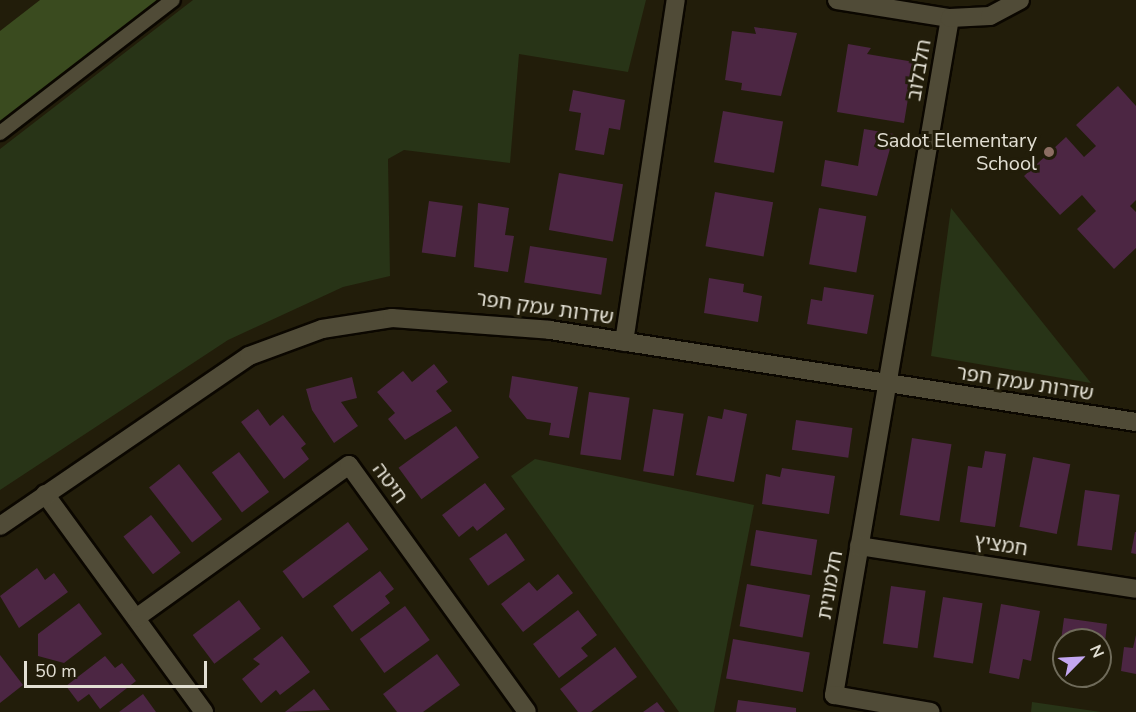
<!DOCTYPE html>
<html>
<head>
<meta charset="utf-8">
<style>
  body { margin:0 }
  #map { position:relative; width:1136px; height:712px; overflow:hidden; background:#221d0a; font-family:"Nunito Sans","Noto Sans Hebrew",sans-serif }
  div>[style] { position:absolute }
  .green>* { inset:0; background:#283417 }
  .forest>* { inset:0; background:#3a4b1f }
  .building>* { inset:0; background:#4c2643; transform-origin:0 0 }
  .roads { filter:drop-shadow(2px 0 #0b0700) drop-shadow(-2px 0 #0b0700) drop-shadow(0 2px #0b0700) drop-shadow(0 -2px #0b0700) }
  .lane>* { height:14px; margin:-7px; padding:0 7px; transform-origin:7px; border-radius:7px; background:#504b37 }
  .street>* { height:18px; margin:-9px; padding:0 9px; transform-origin:9px; border-radius:9px; background:#504b37 }
  .secondary>* { height:18px; margin:-9px; padding:0 9px; transform-origin:9px; border-radius:9px; background:#504b37 }
  .dots>* { width:16px; height:16px; translate:-50% -50%; box-sizing:border-box; border:3px solid #221d0a; border-radius:50% }
  span { translate:-50% -50%; white-space:nowrap; text-align:center; line-height:1.15; -webkit-text-stroke:6px #221d0a; paint-order:stroke }
  .street-label { font-size:20px; color:#e2dfd3 }
  .poi-label { font-size:20px; color:#e2dfd3 }
  .right { translate:-100% -50%; text-align:right }
  .north { position:absolute; left:1052px; top:628px; width:60px; height:60px; box-sizing:border-box; background:#221d0a; border:2px solid #6f6b5a; border-radius:50%; rotate:66deg; font-size:16px; font-weight:700; line-height:24px; text-align:center; color:#e2dfd3 }
  .north::after { content:''; display:block; margin:auto; width:21px; height:27px; background:#c4a7f1; clip-path:polygon(50% 0,100% 100%,50% 72%,0 100%) }
  .scale { position:absolute; left:24px; top:661px; width:183px; height:27px; box-sizing:border-box; border:3px solid #e2dfd3; border-top:0; padding-left:8px; font-size:18px; line-height:21px; white-space:nowrap; color:#e2dfd3; -webkit-text-stroke:4px #221d0a; paint-order:stroke }
</style>
</head>
<body>
<div id="map">
  <div class="green">
    <i style="clip-path:polygon(193px 0,646px 0,628px 72px,519px 54px,510px 163px,404px 150px,388px 159px,390px 276px,343px 287px,228px 340px,0 490px,0 149px)"></i>
    <i style="clip-path:polygon(951px 208px,1091px 383px,931px 356px)"></i>
    <i style="clip-path:polygon(535px 459px,754px 505px,714px 712px,679px 712px,511px 476px)"></i>
    <i style="clip-path:polygon(1032px 702px,1101px 712px,1031px 712px)"></i>
  </div>
  <div class="forest">
    <i style="clip-path:polygon(40px 0,172px 0,0 133px,0 31px)"></i>
  </div>
  <div class="building">
    <i style="clip-path:polygon(754px 27px,797px 33px,781px 96px,741px 90px,742px 83px,725px 80px,732px 31px,756px 34px)"></i>
    <i style="clip-path:polygon(848px 44px,871px 48px,867px 54px,914px 62px,904px 123px,837px 112px)"></i>
    <i style="clip-path:polygon(1118px 86px,1136px 106px,1136px 200px,1130px 206px,1136px 212px,1136px 248px,1114px 269px,1077px 229px,1096px 211px,1082px 195px,1060px 215px,1024px 176px,1066px 137px,1084px 157px,1096px 146px,1076px 125px)"></i>
    <i style="clip-path:polygon(573px 90px,625px 100px,620px 130px,609px 128px,604px 155px,575px 150px,581px 113px,569px 111px)"></i>
    <i style="left:723px;top:111px;width:61px;height:52px;rotate:10deg"></i>
    <i style="clip-path:polygon(864px 129px,894px 134px,877px 196px,821px 186px,825px 160px,858px 166px)"></i>
    <i style="left:559px;top:173px;width:65px;height:58px;rotate:10deg"></i>
    <i style="left:715px;top:192px;width:59px;height:55px;rotate:10deg"></i>
    <i style="left:429px;top:201px;width:34px;height:52px;rotate:8deg"></i>
    <i style="clip-path:polygon(478px 203px,509px 208px,505px 235px,514px 236px,508px 272px,474px 267px)"></i>
    <i style="left:819px;top:208px;width:48px;height:57px;rotate:10deg"></i>
    <i style="left:530px;top:246px;width:78px;height:37px;rotate:9deg"></i>
    <i style="clip-path:polygon(709px 278px,744px 284px,743px 292px,762px 296px,758px 322px,704px 313px)"></i>
    <i style="clip-path:polygon(824px 287px,874px 295px,867px 334px,807px 324px,811px 299px,822px 301px)"></i>
    <i style="clip-path:polygon(434px 364px,448px 382px,436px 391px,452px 411px,405px 440px,388px 419px,395px 413px,377px 392px,403px 371px,412px 382px)"></i>
    <i style="clip-path:polygon(512px 376px,578px 387px,569px 438px,549px 435px,551px 423px,527px 419px,509px 397px)"></i>
    <i style="clip-path:polygon(352px 377px,357px 398px,341px 402px,358px 426px,334px 443px,312px 410px,306px 389px)"></i>
    <i style="left:589px;top:392px;width:41px;height:63px;rotate:8deg"></i>
    <i style="clip-path:polygon(258px 409px,270px 426px,283px 415px,306px 444px,301px 448px,309px 459px,284px 479px,241px 422px)"></i>
    <i style="left:653px;top:409px;width:31px;height:63px;rotate:9deg"></i>
    <i style="clip-path:polygon(724px 409px,747px 414px,734px 482px,696px 475px,708px 416px,722px 419px)"></i>
    <i style="left:796px;top:420px;width:57px;height:30px;rotate:8deg"></i>
    <i style="left:456px;top:426px;width:39px;height:71px;rotate:54deg"></i>
    <i style="left:912px;top:438px;width:40px;height:78px;rotate:9deg"></i>
    <i style="clip-path:polygon(985px 451px,1006px 454px,995px 527px,960px 522px,968px 466px,982px 468px)"></i>
    <i style="left:239px;top:452px;width:50px;height:34px;rotate:53deg"></i>
    <i style="left:1033px;top:457px;width:38px;height:71px;rotate:11deg"></i>
    <i style="left:179px;top:464px;width:70px;height:38px;rotate:52deg"></i>
    <i style="clip-path:polygon(782px 468px,835px 476px,829px 514px,762px 504px,766px 474px,780px 477px)"></i>
    <i style="clip-path:polygon(485px 483px,505px 509px,477px 531px,473px 526px,459px 537px,442px 515px)"></i>
    <i style="left:1085px;top:490px;width:35px;height:56px;rotate:8deg"></i>
    <i style="left:151px;top:515px;width:48px;height:35px;rotate:52deg"></i>
    <i style="left:348px;top:522px;width:34px;height:82px;rotate:53deg"></i>
    <i style="left:756px;top:530px;width:62px;height:36px;rotate:9deg"></i>
    <i style="clip-path:polygon(1135px 532px,1136px 532px,1136px 554px,1131px 553px)"></i>
    <i style="left:506px;top:533px;width:33px;height:45px;rotate:55deg"></i>
    <i style="clip-path:polygon(37px 568px,45px 580px,54px 573px,68px 592px,19px 628px,0 596px)"></i>
    <i style="clip-path:polygon(380px 571px,394px 589px,385px 596px,390px 603px,352px 632px,333px 606px)"></i>
    <i style="clip-path:polygon(558px 574px,573px 593px,523px 632px,501px 604px,529px 582px,537px 591px)"></i>
    <i style="left:747px;top:584px;width:64px;height:43px;rotate:10deg"></i>
    <i style="left:891px;top:586px;width:35px;height:58px;rotate:8deg"></i>
    <i style="left:943px;top:597px;width:40px;height:61px;rotate:9deg"></i>
    <i style="left:239px;top:600px;width:36px;height:58px;rotate:53deg"></i>
    <i style="clip-path:polygon(79px 603px,102px 634px,64px 663px,38px 656px,38px 634px)"></i>
    <i style="clip-path:polygon(1001px 604px,1040px 611px,1031px 661px,1023px 659px,1019px 679px,989px 673px)"></i>
    <i style="left:405px;top:606px;width:42px;height:56px;rotate:54deg"></i>
    <i style="clip-path:polygon(578px 610px,597px 635px,581px 648px,588px 656px,559px 678px,533px 644px)"></i>
    <i style="clip-path:polygon(1064px 618px,1107px 624px,1103px 660px,1100px 640px,1064px 640px,1064px 671px,1057px 670px)"></i>
    <i style="clip-path:polygon(1136px 635px,1136px 674px,1121px 671px,1124px 647px,1133px 648px)"></i>
    <i style="clip-path:polygon(282px 636px,310px 672px,280px 695px,276px 690px,261px 703px,242px 679px,260px 664px,253px 659px)"></i>
    <i style="left:733px;top:639px;width:78px;height:40px;rotate:10deg"></i>
    <i style="clip-path:polygon(615px 647px,637px 677px,591px 712px,578px 712px,560px 689px)"></i>
    <i style="clip-path:polygon(437px 654px,460px 685px,423px 712px,397px 712px,383px 694px)"></i>
    <i style="clip-path:polygon(0 655px,23px 685px,0 703px)"></i>
    <i style="clip-path:polygon(105px 656px,115px 668px,122px 663px,136px 681px,100px 709px,89px 694px,78px 702px,66px 686px)"></i>
    <i style="clip-path:polygon(314px 689px,330px 710px,285px 712px)"></i>
    <i style="clip-path:polygon(143px 694px,156px 712px,119px 712px)"></i>
    <i style="clip-path:polygon(738px 700px,796px 708px,796px 712px,736px 712px)"></i>
    <i style="clip-path:polygon(657px 702px,665px 712px,643px 712px)"></i>
  </div>
  <div class="roads">
    <div class="lane">
      <i style="left:0;top:133px;width:218px;rotate:-37.6deg"></i>
    </div>
    <div class="street">
      <i style="left:837px;top:0;width:114px;rotate:9.1deg"></i>
      <i style="left:950px;top:18px;width:687px;rotate:99.72deg"></i>
      <i style="left:834px;top:695px;width:98px;rotate:9.9deg"></i>
      <i style="left:950px;top:18px;width:40px;rotate:-2.9deg"></i>
      <i style="left:990px;top:16px;width:34px;rotate:-28deg"></i>
      <i style="left:624px;top:342px;width:346px;rotate:-81.4deg"></i>
      <i style="left:45px;top:494px;width:270px;rotate:53.9deg"></i>
      <i style="left:859px;top:546px;width:280px;rotate:8.8deg"></i>
      <i style="left:136px;top:618px;width:262px;rotate:-35.7deg"></i>
      <i style="left:349px;top:465px;width:304px;rotate:54.2deg"></i>
    </div>
    <div class="secondary">
      <i style="left:0;top:526px;width:301px;rotate:-34.3deg"></i>
      <i style="left:249px;top:356px;width:78px;rotate:-20.3deg"></i>
      <i style="left:322px;top:329px;width:71px;rotate:-8.9deg"></i>
      <i style="left:392px;top:318px;width:158px;rotate:4.3deg"></i>
      <i style="left:550px;top:330px;width:593px;rotate:8.92deg"></i>
    </div>
  </div>
  <div class="dots">
    <i style="left:1049px;top:152px;background:#8d6e63"></i>
  </div>
  <div class="street-label">
    <span style="left:919px;top:70px;rotate:-80deg">חלבלוב</span>
    <span style="left:545px;top:308px;rotate:8deg">שדרות עמק חפר</span>
    <span style="left:1025px;top:383px;rotate:9deg">שדרות עמק חפר</span>
    <span style="left:390px;top:483px;rotate:54deg">חיטה</span>
    <span style="left:1001px;top:545px;rotate:9deg">חמציץ</span>
    <span style="left:830px;top:585px;rotate:-80deg">חלמונית</span>
  </div>
  <div class="poi-label">
    <span class="right" style="left:1037px;top:152px">Sadot Elementary<br>School</span>
  </div>
  <div class="north">N</div>
  <div class="scale">50 m</div>
</div>
</body>
</html>
